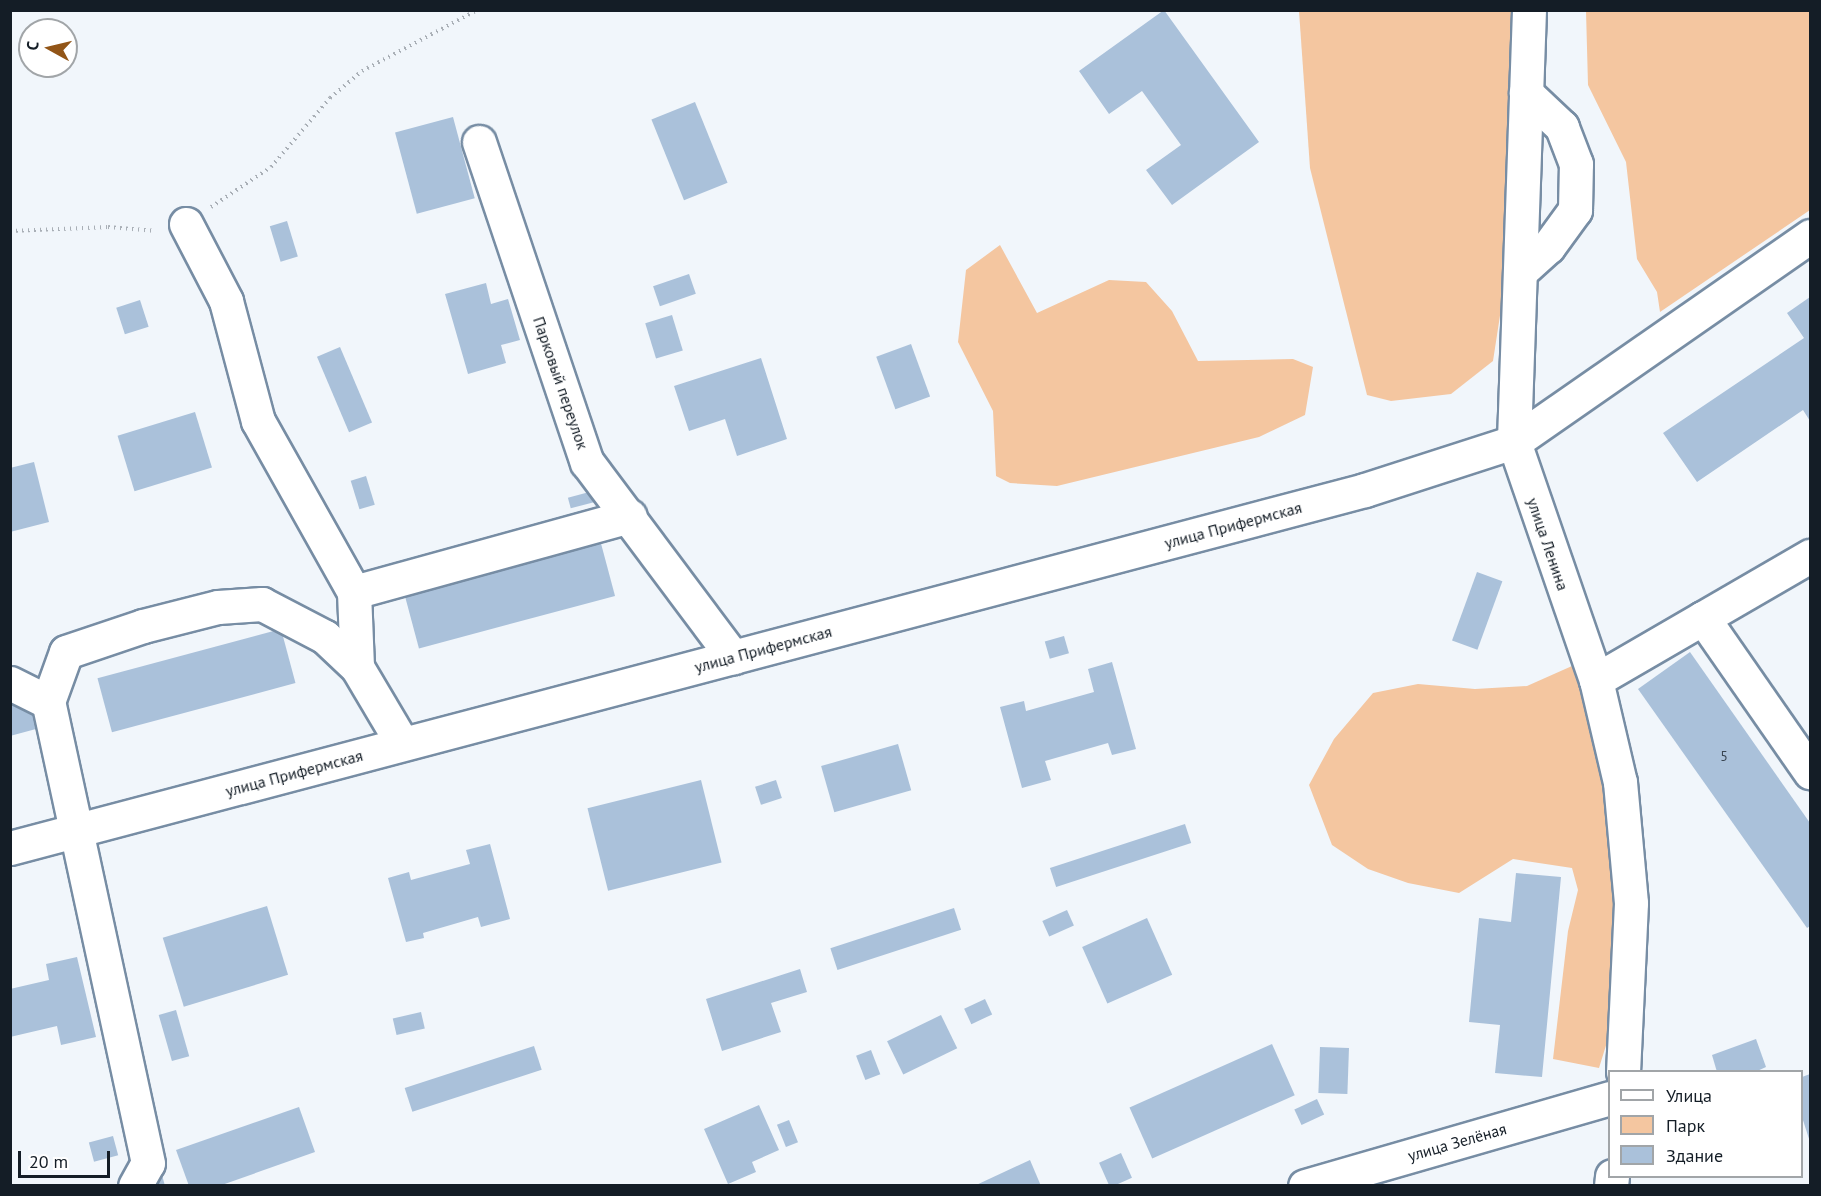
<!DOCTYPE html>
<html>
<head>
<meta charset="utf-8">
<style>
  body { margin:0 }
  #map { position:relative; width:1821px; height:1196px; overflow:hidden; background:#f1f6fb; font-family:"PT Sans",sans-serif }
  div>[style] { position:absolute }
  .green>* { inset:0; background:#f4c6a0 }
  .building>* { inset:0; background:#aac1da; transform-origin:0 0 }
  .path>* { height:4px; margin-top:-2px; transform-origin:0; background:repeating-linear-gradient(90deg,#a9afb6 0 1.5px,transparent 0 6px) }
  .roads { filter:drop-shadow(2px 0 #778da4) drop-shadow(-2px 0 #778da4) drop-shadow(0 2px #778da4) drop-shadow(0 -2px #778da4) }
  .minor>* { height:33px; margin:-16.5px; padding:0 16.5px; transform-origin:16.5px; border-radius:16.5px; background:#fff }
  span { translate:-50% -50%; white-space:nowrap; text-align:center; line-height:1.15; -webkit-text-stroke:6px #fff; paint-order:stroke }
  .number-label { font-size:14px; color:#3a4653 }
  .number-label span { -webkit-text-stroke-width:0 }
  .street-label { font-size:16px; color:#141d26 }
  .frame { position:absolute; inset:0; border:12px solid #141d26; pointer-events:none }
  .legend { position:absolute; left:1608px; top:1070px; width:195px; height:108px; box-sizing:border-box; background:#fff; border:2px solid #a1a5a8; margin:0; padding:8px 10px; list-style:none; font-size:18px; color:#141d26 }
  .legend li { display:flex; align-items:center; gap:12px; height:30px }
  .legend b { width:30px; border:2px solid #a1a5a8 }
  .north { position:absolute; left:18px; top:18px; width:60px; height:60px; box-sizing:border-box; background:#fff; border:2px solid #a1a5a8; border-radius:50%; rotate:278deg; font-size:16px; font-weight:700; line-height:24px; text-align:center; color:#141d26 }
  .north::after { content:''; display:block; margin:auto; width:21px; height:27px; background:#925517; clip-path:polygon(50% 0,100% 100%,50% 72%,0 100%) }
  .scale { position:absolute; left:18px; top:1151px; width:92px; height:27px; box-sizing:border-box; border:3px solid #141d26; border-top:0; padding-left:8px; font-size:18px; line-height:21px; white-space:nowrap; color:#141d26; -webkit-text-stroke:4px #fff; paint-order:stroke }
</style>
</head>
<body>
<div id="map">
  <div class="green">
    <i style="clip-path:polygon(1299px 11px,1512px 11px,1509px 257px,1493px 361px,1451px 394px,1391px 401px,1367px 395px,1310px 168px)"></i>
    <i style="clip-path:polygon(1586px 11px,1810px 11px,1810px 210px,1660px 312px,1657px 292px,1637px 259px,1626px 162px,1588px 85px)"></i>
    <i style="clip-path:polygon(1000px 245px,1037px 313px,1109px 280px,1146px 282px,1172px 311px,1198px 361px,1293px 359px,1313px 367px,1305px 415px,1259px 437px,1057px 486px,1010px 483px,996px 476px,993px 411px,958px 342px,966px 270px)"></i>
    <i style="clip-path:polygon(1572px 666px,1585px 677px,1608px 779px,1622px 994px,1599px 1068px,1553px 1059px,1568px 931px,1578px 890px,1572px 868px,1513px 859px,1459px 893px,1408px 883px,1368px 869px,1332px 845px,1309px 785px,1334px 739px,1373px 693px,1418px 684px,1475px 689px,1527px 686px)"></i>
  </div>
  <div class="building">
    <i style="clip-path:polygon(1164px 10px,1259px 142px,1172px 205px,1146px 170px,1181px 145px,1142px 91px,1109px 114px,1079px 71px)"></i>
    <i style="left:695px;top:102px;width:87px;height:47px;rotate:68deg"></i>
    <i style="left:453px;top:117px;width:84px;height:60px;rotate:75deg"></i>
    <i style="left:287px;top:221px;width:37px;height:18px;rotate:73deg"></i>
    <i style="left:689px;top:274px;width:21px;height:38px;rotate:71deg"></i>
    <i style="clip-path:polygon(486px 283px,491px 304px,508px 299px,520px 340px,501px 345px,506px 363px,468px 374px,445px 294px)"></i>
    <i style="clip-path:polygon(1810px 297px,1810px 421px,1803px 410px,1697px 482px,1663px 433px,1804px 338px,1787px 313px)"></i>
    <i style="left:140px;top:300px;width:28px;height:25px;rotate:72deg"></i>
    <i style="left:672px;top:315px;width:37px;height:28px;rotate:73deg"></i>
    <i style="left:911px;top:344px;width:56px;height:37px;rotate:70deg"></i>
    <i style="left:340px;top:347px;width:82px;height:25px;rotate:67deg"></i>
    <i style="clip-path:polygon(761px 358px,787px 439px,737px 456px,725px 419px,689px 431px,674px 386px)"></i>
    <i style="left:195px;top:412px;width:58px;height:81px;rotate:73deg"></i>
    <i style="clip-path:polygon(34px 462px,49px 522px,10px 532px,10px 468px)"></i>
    <i style="left:366px;top:476px;width:30px;height:16px;rotate:73deg"></i>
    <i style="left:593px;top:491px;width:11px;height:26px;rotate:75deg"></i>
    <i style="left:599px;top:536px;width:62px;height:203px;rotate:75deg"></i>
    <i style="left:1477px;top:572px;width:27px;height:73px;rotate:20deg"></i>
    <i style="left:281px;top:629px;width:56px;height:190px;rotate:75deg"></i>
    <i style="left:1064px;top:636px;width:18px;height:20px;rotate:74deg"></i>
    <i style="clip-path:polygon(1690px 652px,1810px 823px,1810px 926px,1807px 928px,1638px 689px)"></i>
    <i style="clip-path:polygon(1112px 662px,1136px 749px,1112px 755px,1108px 743px,1045px 761px,1051px 780px,1022px 788px,1000px 707px,1024px 701px,1026px 711px,1094px 692px,1088px 669px)"></i>
    <i style="clip-path:polygon(10px 683px,47px 726px,10px 736px)"></i>
    <i style="left:898px;top:744px;width:48px;height:80px;rotate:74deg"></i>
    <i style="left:701px;top:780px;width:85px;height:117px;rotate:76deg"></i>
    <i style="left:776px;top:780px;width:19px;height:22px;rotate:72deg"></i>
    <i style="left:1185px;top:824px;width:20px;height:142px;rotate:72deg"></i>
    <i style="clip-path:polygon(490px 844px,510px 919px,481px 927px,478px 917px,423px 933px,424px 938px,406px 942px,388px 878px,409px 872px,411px 880px,470px 864px,466px 850px)"></i>
    <i style="clip-path:polygon(1516px 873px,1561px 877px,1542px 1077px,1495px 1073px,1500px 1025px,1469px 1022px,1479px 918px,1511px 922px)"></i>
    <i style="left:267px;top:906px;width:72px;height:109px;rotate:73deg"></i>
    <i style="left:954px;top:908px;width:23px;height:130px;rotate:72deg"></i>
    <i style="left:1067px;top:910px;width:17px;height:27px;rotate:66deg"></i>
    <i style="left:1147px;top:918px;width:62px;height:71px;rotate:66deg"></i>
    <i style="clip-path:polygon(77px 957px,96px 1037px,61px 1045px,57px 1026px,10px 1037px,10px 989px,49px 980px,46px 964px)"></i>
    <i style="clip-path:polygon(800px 969px,807px 992px,771px 1003px,781px 1032px,722px 1051px,706px 999px)"></i>
    <i style="left:985px;top:999px;width:17px;height:23px;rotate:65deg"></i>
    <i style="left:176px;top:1010px;width:48px;height:18px;rotate:74deg"></i>
    <i style="left:421px;top:1012px;width:17px;height:29px;rotate:77deg"></i>
    <i style="left:941px;top:1015px;width:37px;height:60px;rotate:64deg"></i>
    <i style="clip-path:polygon(1756px 1039px,1766px 1067px,1755px 1072px,1717px 1072px,1712px 1055px)"></i>
    <i style="left:1272px;top:1044px;width:56px;height:156px;rotate:66deg"></i>
    <i style="left:534px;top:1046px;width:25px;height:136px;rotate:72deg"></i>
    <i style="left:1320px;top:1047px;width:29px;height:46px;rotate:2deg"></i>
    <i style="left:871px;top:1050px;width:26px;height:16px;rotate:69deg"></i>
    <i style="clip-path:polygon(1810px 1074px,1810px 1142px,1802px 1117px,1802px 1077px)"></i>
    <i style="left:1317px;top:1099px;width:17px;height:25px;rotate:65deg"></i>
    <i style="clip-path:polygon(759px 1105px,779px 1150px,752px 1162px,756px 1172px,728px 1184px,704px 1129px)"></i>
    <i style="clip-path:polygon(299px 1107px,315px 1152px,219px 1186px,189px 1186px,176px 1150px)"></i>
    <i style="left:789px;top:1120px;width:24px;height:13px;rotate:68deg"></i>
    <i style="left:113px;top:1136px;width:20px;height:25px;rotate:75deg"></i>
    <i style="left:1121px;top:1153px;width:27px;height:24px;rotate:66deg"></i>
    <i style="clip-path:polygon(1030px 1160px,1041px 1186px,974px 1186px)"></i>
    <i style="clip-path:polygon(162px 1175px,165px 1186px,132px 1186px,132px 1185px)"></i>
  </div>
  <div class="path">
    <i style="left:211px;top:207px;width:72px;rotate:-33.7deg"></i>
    <i style="left:271px;top:167px;width:91px;rotate:-49.5deg"></i>
    <i style="left:330px;top:98px;width:42px;rotate:-40.2deg"></i>
    <i style="left:362px;top:71px;width:130px;rotate:-27.9deg"></i>
    <i style="left:10px;top:231px;width:98px;rotate:-2.3deg"></i>
    <i style="left:108px;top:227px;width:48px;rotate:4.8deg"></i>
  </div>
  <div class="roads">
    <div class="minor">
      <i style="left:1529px;top:10px;width:432px;rotate:92deg"></i>
      <i style="left:1514px;top:442px;width:252px;rotate:71deg"></i>
      <i style="left:1596px;top:680px;width:105px;rotate:76.8deg"></i>
      <i style="left:1620px;top:782px;width:121px;rotate:84.8deg"></i>
      <i style="left:1631px;top:903px;width:169px;rotate:92.7deg"></i>
      <i style="left:479px;top:142px;width:338px;rotate:71.4deg"></i>
      <i style="left:587px;top:462px;width:244px;rotate:53.2deg"></i>
      <i style="left:186px;top:224px;width:87px;rotate:62.5deg"></i>
      <i style="left:226px;top:301px;width:124px;rotate:75.1deg"></i>
      <i style="left:258px;top:421px;width:196px;rotate:60.7deg"></i>
      <i style="left:354px;top:592px;width:75px;rotate:87.7deg"></i>
      <i style="left:1520px;top:272px;width:38px;rotate:-42deg"></i>
      <i style="left:1548px;top:247px;width:46px;rotate:-53.9deg"></i>
      <i style="left:1575px;top:210px;width:46px;rotate:-88.8deg"></i>
      <i style="left:1576px;top:164px;width:40px;rotate:-111deg"></i>
      <i style="left:1562px;top:127px;width:50px;rotate:-136.6deg"></i>
      <i style="left:354px;top:592px;width:286px;rotate:-15.4deg"></i>
      <i style="left:1703px;top:618px;width:124px;rotate:-30.1deg"></i>
      <i style="left:1596px;top:680px;width:124px;rotate:-30.1deg"></i>
      <i style="left:1703px;top:618px;width:188px;rotate:55.2deg"></i>
      <i style="left:10px;top:683px;width:42px;rotate:26.6deg"></i>
      <i style="left:10px;top:848px;width:1401px;rotate:-14.8deg"></i>
      <i style="left:1365px;top:490px;width:157px;rotate:-17.9deg"></i>
      <i style="left:1514px;top:442px;width:361px;rotate:-34.8deg"></i>
      <i style="left:135px;top:1186px;width:26px;rotate:-61deg"></i>
      <i style="left:148px;top:1163px;width:472px;rotate:-102.2deg"></i>
      <i style="left:48px;top:702px;width:53px;rotate:-70.2deg"></i>
      <i style="left:66px;top:652px;width:81px;rotate:-18.7deg"></i>
      <i style="left:143px;top:626px;width:77px;rotate:-14.2deg"></i>
      <i style="left:218px;top:607px;width:44px;rotate:-3.9deg"></i>
      <i style="left:262px;top:604px;width:71px;rotate:27.6deg"></i>
      <i style="left:325px;top:637px;width:44px;rotate:43.2deg"></i>
      <i style="left:357px;top:667px;width:88px;rotate:59.4deg"></i>
      <i style="left:1305px;top:1186px;width:317px;rotate:-16.1deg"></i>
      <i style="left:1611px;top:1186px;width:10px;rotate:-84deg"></i>
    </div>
  </div>
  <div class="number-label">
    <span style="left:1724px;top:756px">5</span>
  </div>
  <div class="street-label">
    <span style="left:561px;top:383px;rotate:71deg">Парковый переулок</span>
    <span style="left:1233px;top:525px;rotate:-15deg">улица Прифермская</span>
    <span style="left:1548px;top:544px;rotate:71deg">улица Ленина</span>
    <span style="left:763px;top:649px;rotate:-15deg">улица Прифермская</span>
    <span style="left:294px;top:773px;rotate:-15deg">улица Прифермская</span>
    <span style="left:1457px;top:1142px;rotate:-16deg">улица Зелёная</span>
  </div>
  <div class="frame"></div>
  <ul class="legend">
  <li><b style="height:8px;background:#fff"></b>Улица</li>
  <li><b style="height:16px;background:#f4c6a0"></b>Парк</li>
  <li><b style="height:16px;background:#aac1da"></b>Здание</li>
  </ul>
  <div class="north">С</div>
  <div class="scale">20 m</div>
</div>
</body>
</html>
